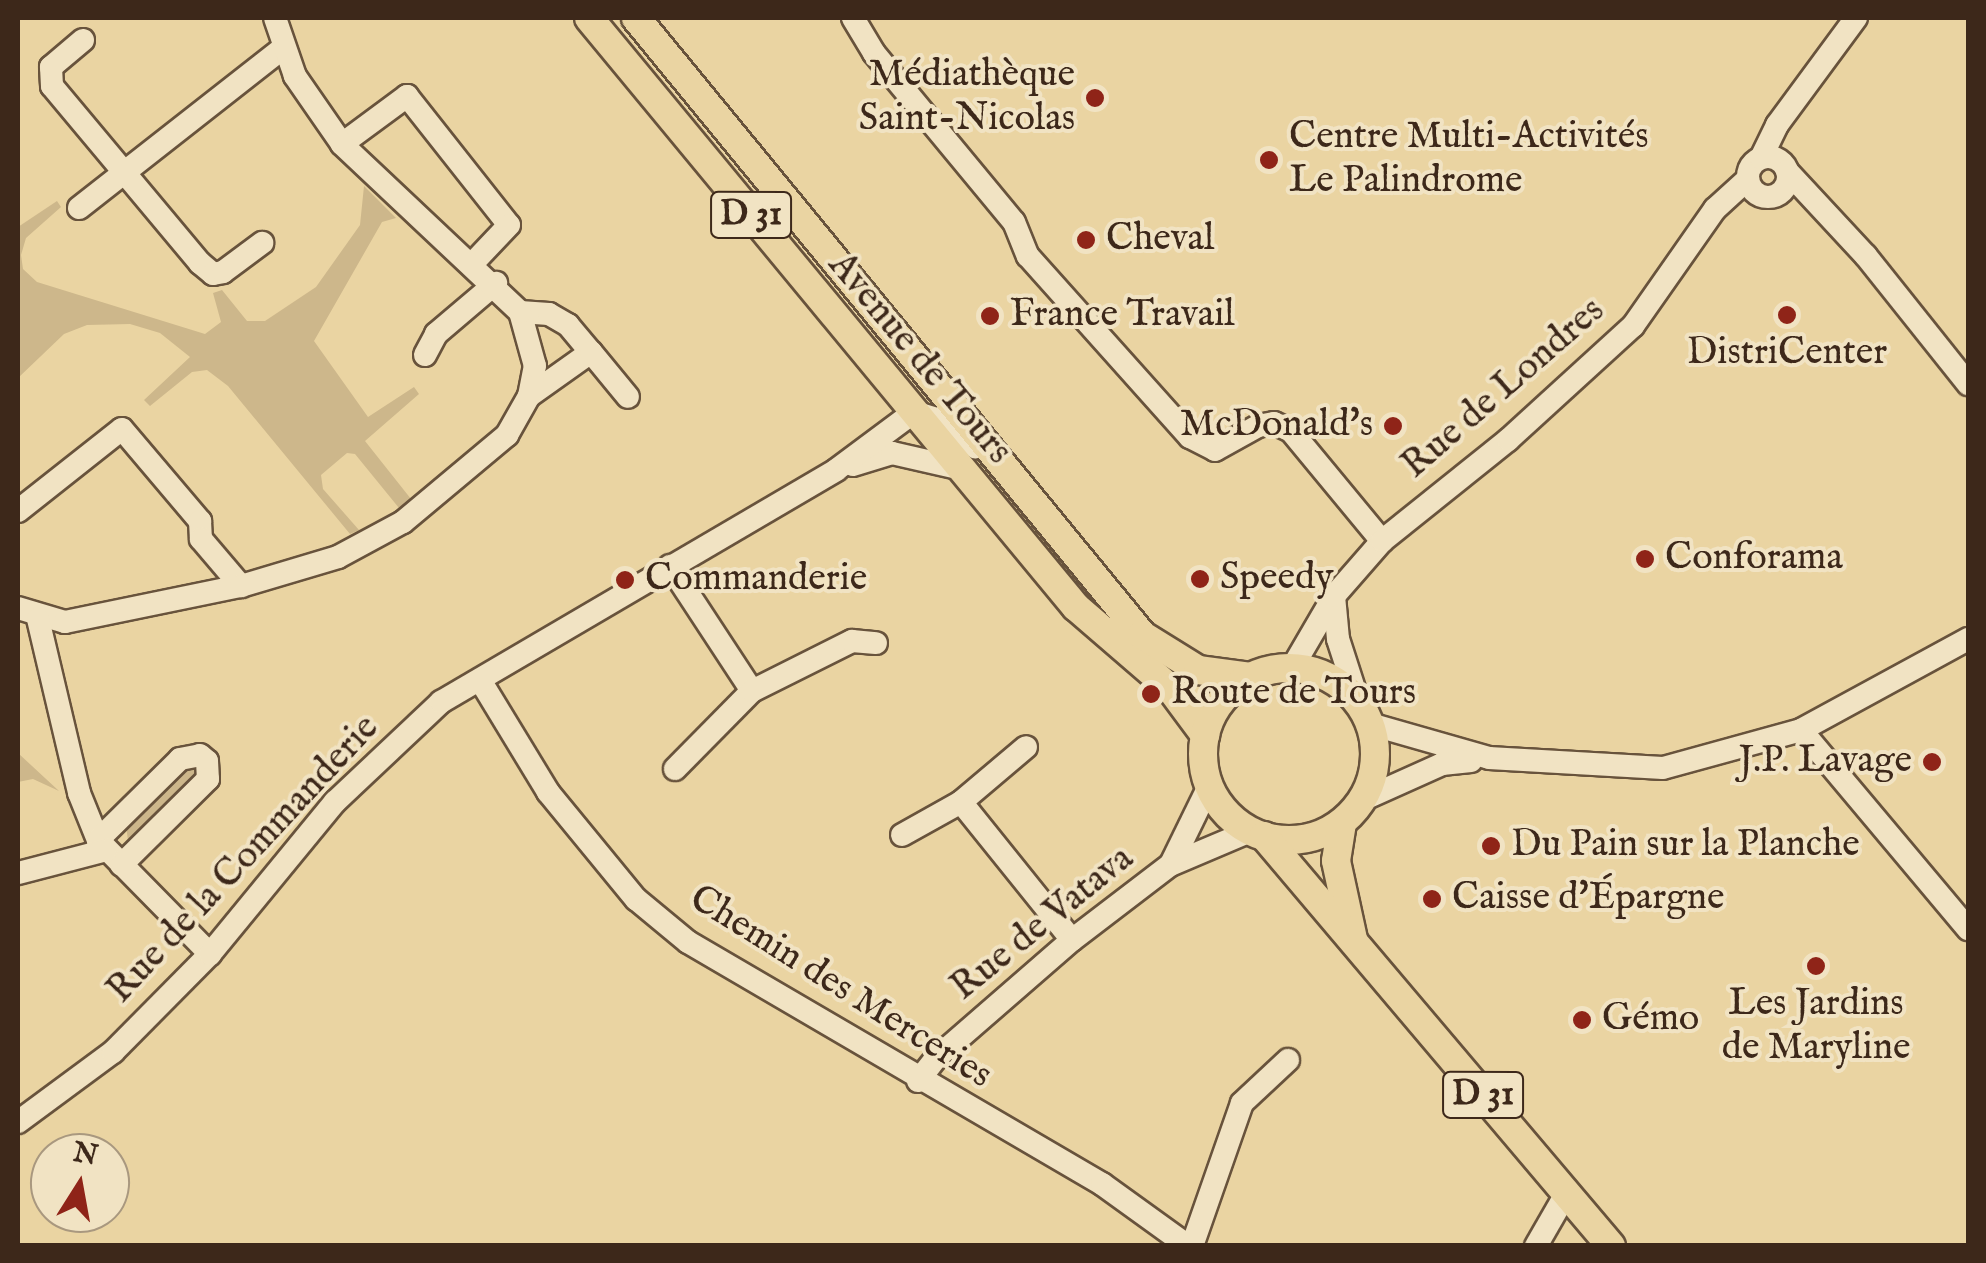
<!DOCTYPE html>
<html>
<head>
<meta charset="utf-8">
<style>
  body { margin:0 }
  #map { position:relative; width:1986px; height:1263px; overflow:hidden; background:#ead4a2; font-family:"IM FELL English",serif }
  div>[style] { position:absolute }
  .green>* { inset:0; background:#cdb78b }
  .roads { filter:drop-shadow(2px 0 #68533c) drop-shadow(-2px 0 #68533c) drop-shadow(0 2px #68533c) drop-shadow(0 -2px #68533c) }
  .minor>* { height:22px; margin:-11px; padding:0 11px; transform-origin:11px; border-radius:11px; background:#f1e3c3 }
  .minor>.ring { margin:-11px; padding:0; box-sizing:content-box; background:none; border:22px solid #f1e3c3; border-radius:50% }
  .major>* { height:28px; margin:-14px; padding:0 14px; transform-origin:14px; border-radius:14px; background:#ead4a2 }
  .major>.ring { margin:-14px; padding:0; box-sizing:content-box; background:none; border:28px solid #ead4a2; border-radius:50% }
  .dots>* { width:28px; height:28px; translate:-50% -50%; box-sizing:border-box; border:5px solid #f1e3c3; border-radius:50% }
  span { translate:-50% -50%; white-space:nowrap; text-align:center; line-height:1.15; -webkit-text-stroke:8px #f1e3c3; paint-order:stroke }
  .shield-label span { padding:2px 8px; background:#f1e3c3; border:2px solid; border-radius:8px; -webkit-text-stroke-width:0 }
  .shield-label { font-size:35px; color:#3d281a; font-weight:700 }
  .poi-label { font-size:38px; color:#3d281a }
  .right { translate:-100% -50%; text-align:right }
  .left { translate:0 -50%; text-align:left }
  .street-label { font-size:38px; color:#3d281a }
  .frame { position:absolute; inset:0; border:20px solid #3d281a; pointer-events:none }
  .north { position:absolute; left:30px; top:1133px; width:100px; height:100px; box-sizing:border-box; background:#f1e3c3; border:2px solid #a9987f; border-radius:50%; rotate:11deg; font-size:28px; font-weight:700; line-height:40px; text-align:center; color:#3d281a }
  .north::after { content:''; display:block; margin:auto; width:35px; height:45px; background:#8f2418; clip-path:polygon(50% 0,100% 100%,50% 72%,0 100%) }
</style>
</head>
<body>
<div id="map">
  <div class="green">
    <i style="clip-path:polygon(364px 186px,396px 218px,382px 222px,314px 341px,368px 417px,414px 387px,419px 394px,365px 441px,411px 499px,399px 508px,355px 454px,347px 453px,321px 475px,323px 489px,359px 530px,350px 534px,228px 386px,207px 370px,192px 372px,150px 406px,144px 400px,190px 357px,160px 333px,130px 324px,87px 325px,64px 334px,18px 378px,18px 227px,57px 201px,61px 207px,26px 238px,21px 255px,23px 269px,37px 282px,205px 334px,221px 322px,213px 293px,222px 290px,247px 321px,265px 321px,316px 287px,360px 225px)"></i>
    <i style="clip-path:polygon(18px 753px,59px 791px,33px 779px,18px 782px)"></i>
    <i style="clip-path:polygon(197px 763px,203px 773px,128px 841px,126px 825px,185px 765px)"></i>
  </div>
  <div class="roads">
    <div class="minor">
      <i style="left:853px;top:18px;width:41px;rotate:59deg"></i>
      <i style="left:874px;top:53px;width:219px;rotate:50.4deg"></i>
      <i style="left:1014px;top:222px;width:37px;rotate:68deg"></i>
      <i style="left:1028px;top:256px;width:243px;rotate:48.2deg"></i>
      <i style="left:1190px;top:437px;width:28px;rotate:27deg"></i>
      <i style="left:1215px;top:450px;width:49px;rotate:-29.2deg"></i>
      <i style="left:1258px;top:426px;width:16px;rotate:-11deg"></i>
      <i style="left:1274px;top:423px;width:19px;rotate:25deg"></i>
      <i style="left:1291px;top:431px;width:143px;rotate:50.4deg"></i>
      <i style="left:83px;top:40px;width:42px;rotate:139.8deg"></i>
      <i style="left:51px;top:67px;width:19px;rotate:87deg"></i>
      <i style="left:52px;top:86px;width:231px;rotate:50.1deg"></i>
      <i style="left:200px;top:263px;width:17px;rotate:40deg"></i>
      <i style="left:213px;top:274px;width:10px;rotate:-11deg"></i>
      <i style="left:223px;top:272px;width:49px;rotate:-36.6deg"></i>
      <i style="left:342px;top:144px;width:81px;rotate:-36.4deg"></i>
      <i style="left:407px;top:96px;width:164px;rotate:51.7deg"></i>
      <i style="left:509px;top:225px;width:52px;rotate:133.5deg"></i>
      <i class="ring" style="left:1748px;top:157px;width:18px;height:18px"></i>
      <i style="left:1761px;top:158px;width:37px;rotate:-64deg"></i>
      <i style="left:1777px;top:125px;width:133px;rotate:-53.6deg"></i>
      <i style="left:1787px;top:171px;width:116px;rotate:47.1deg"></i>
      <i style="left:1866px;top:256px;width:164px;rotate:51.4deg"></i>
      <i style="left:79px;top:208px;width:259px;rotate:-38.1deg"></i>
      <i style="left:520px;top:312px;width:29px;rotate:4deg"></i>
      <i style="left:549px;top:314px;width:22px;rotate:30deg"></i>
      <i style="left:568px;top:325px;width:35px;rotate:50deg"></i>
      <i style="left:591px;top:352px;width:76px;rotate:144.6deg"></i>
      <i style="left:591px;top:352px;width:58px;rotate:50.6deg"></i>
      <i style="left:425px;top:355px;width:24px;rotate:-62deg"></i>
      <i style="left:436px;top:334px;width:79px;rotate:-40.4deg"></i>
      <i style="left:853px;top:465px;width:41px;rotate:-17.1deg"></i>
      <i style="left:892px;top:453px;width:72px;rotate:12.9deg"></i>
      <i style="left:18px;top:511px;width:132px;rotate:-38.3deg"></i>
      <i style="left:122px;top:429px;width:121px;rotate:49.7deg"></i>
      <i style="left:200px;top:521px;width:18px;rotate:87deg"></i>
      <i style="left:201px;top:539px;width:62px;rotate:49.6deg"></i>
      <i style="left:670px;top:566px;width:149px;rotate:56.7deg"></i>
      <i style="left:1334px;top:596px;width:43px;rotate:84.7deg"></i>
      <i style="left:1338px;top:639px;width:65px;rotate:72.1deg"></i>
      <i style="left:18px;top:608px;width:49px;rotate:16.6deg"></i>
      <i style="left:65px;top:622px;width:180px;rotate:-11.6deg"></i>
      <i style="left:241px;top:586px;width:101px;rotate:-16.6deg"></i>
      <i style="left:338px;top:557px;width:74px;rotate:-28.3deg"></i>
      <i style="left:403px;top:522px;width:136px;rotate:-39.9deg"></i>
      <i style="left:507px;top:435px;width:45px;rotate:-60.6deg"></i>
      <i style="left:529px;top:396px;width:31px;rotate:-79deg"></i>
      <i style="left:535px;top:366px;width:56px;rotate:-105.5deg"></i>
      <i style="left:520px;top:312px;width:245px;rotate:-136.7deg"></i>
      <i style="left:342px;top:144px;width:83px;rotate:-124.7deg"></i>
      <i style="left:295px;top:76px;width:61px;rotate:-109deg"></i>
      <i style="left:38px;top:619px;width:179px;rotate:76.7deg"></i>
      <i style="left:79px;top:793px;width:51px;rotate:68deg"></i>
      <i style="left:98px;top:840px;width:160px;rotate:45.5deg"></i>
      <i style="left:1292px;top:668px;width:83px;rotate:-59.7deg"></i>
      <i style="left:1334px;top:596px;width:73px;rotate:-48.9deg"></i>
      <i style="left:1382px;top:541px;width:161px;rotate:-38.7deg"></i>
      <i style="left:1508px;top:440px;width:169px;rotate:-42.4deg"></i>
      <i style="left:1633px;top:326px;width:143px;rotate:-55deg"></i>
      <i style="left:1715px;top:209px;width:45px;rotate:-42.3deg"></i>
      <i style="left:480px;top:680px;width:131px;rotate:58.7deg"></i>
      <i style="left:548px;top:792px;width:139px;rotate:50.6deg"></i>
      <i style="left:636px;top:899px;width:67px;rotate:39.6deg"></i>
      <i style="left:688px;top:942px;width:480px;rotate:30.3deg"></i>
      <i style="left:1102px;top:1184px;width:106px;rotate:35.8deg"></i>
      <i style="left:1370px;top:724px;width:124px;rotate:15.9deg"></i>
      <i style="left:1489px;top:758px;width:174px;rotate:3.3deg"></i>
      <i style="left:1663px;top:768px;width:143px;rotate:-15.4deg"></i>
      <i style="left:1801px;top:730px;width:190px;rotate:-28.6deg"></i>
      <i style="left:1801px;top:730px;width:260px;rotate:50deg"></i>
      <i style="left:675px;top:769px;width:110px;rotate:-45.4deg"></i>
      <i style="left:752px;top:691px;width:112px;rotate:-26.6deg"></i>
      <i style="left:852px;top:641px;width:24px;rotate:5deg"></i>
      <i style="left:1362px;top:800px;width:88px;rotate:-24.2deg"></i>
      <i style="left:1442px;top:764px;width:29px;rotate:-6deg"></i>
      <i style="left:961px;top:802px;width:177px;rotate:51.2deg"></i>
      <i style="left:902px;top:835px;width:68px;rotate:-29.2deg"></i>
      <i style="left:961px;top:802px;width:85px;rotate:-40.2deg"></i>
      <i style="left:98px;top:840px;width:115px;rotate:-44.6deg"></i>
      <i style="left:180px;top:759px;width:20px;rotate:-11deg"></i>
      <i style="left:200px;top:755px;width:9px;rotate:41deg"></i>
      <i style="left:207px;top:761px;width:18px;rotate:87deg"></i>
      <i style="left:208px;top:779px;width:122px;rotate:135.3deg"></i>
      <i style="left:1172px;top:862px;width:85px;rotate:-64deg"></i>
      <i style="left:18px;top:873px;width:91px;rotate:-14.6deg"></i>
      <i style="left:918px;top:1081px;width:28px;rotate:-52deg"></i>
      <i style="left:935px;top:1059px;width:181px;rotate:-41deg"></i>
      <i style="left:1072px;top:940px;width:123px;rotate:-37.4deg"></i>
      <i style="left:1170px;top:865px;width:87px;rotate:-23deg"></i>
      <i style="left:18px;top:1122px;width:118px;rotate:-36.4deg"></i>
      <i style="left:113px;top:1052px;width:138px;rotate:-45.3deg"></i>
      <i style="left:210px;top:954px;width:197px;rotate:-50.6deg"></i>
      <i style="left:335px;top:802px;width:146px;rotate:-43.3deg"></i>
      <i style="left:441px;top:702px;width:458px;rotate:-30.4deg"></i>
      <i style="left:836px;top:470px;width:97px;rotate:-36.6deg"></i>
      <i style="left:914px;top:412px;width:34px;rotate:17deg"></i>
      <i style="left:947px;top:422px;width:38px;rotate:42deg"></i>
      <i style="left:1192px;top:1246px;width:151px;rotate:-70.7deg"></i>
      <i style="left:1242px;top:1103px;width:63px;rotate:-43.1deg"></i>
      <i style="left:1536px;top:1246px;width:62px;rotate:-60.1deg"></i>
    </div>
    <div class="major">
      <i style="left:589px;top:18px;width:764px;rotate:50.42deg"></i>
      <i style="left:1076px;top:607px;width:124px;rotate:40.8deg"></i>
      <i style="left:1170px;top:688px;width:59px;rotate:53.3deg"></i>
      <i style="left:636px;top:18px;width:798px;rotate:50.64deg"></i>
      <i style="left:1142px;top:635px;width:66px;rotate:32deg"></i>
      <i style="left:1198px;top:670px;width:53px;rotate:7.5deg"></i>
      <i class="ring" style="left:1203px;top:668px;width:144px;height:144px"></i>
      <i style="left:1342px;top:823px;width:38px;rotate:99deg"></i>
      <i style="left:1336px;top:861px;width:80px;rotate:77.7deg"></i>
      <i style="left:1264px;top:836px;width:537px;rotate:49.76deg"></i>
    </div>
  </div>
  <div class="dots">
    <i style="left:1095px;top:98px;background:#8f2418"></i>
    <i style="left:1269px;top:160px;background:#8f2418"></i>
    <i style="left:1086px;top:240px;background:#8f2418"></i>
    <i style="left:1787px;top:315px;background:#8f2418"></i>
    <i style="left:990px;top:316px;background:#8f2418"></i>
    <i style="left:1393px;top:426px;background:#8f2418"></i>
    <i style="left:1645px;top:559px;background:#8f2418"></i>
    <i style="left:1200px;top:579px;background:#8f2418"></i>
    <i style="left:625px;top:580px;background:#8f2418"></i>
    <i style="left:1151px;top:694px;background:#8f2418"></i>
    <i style="left:1932px;top:762px;background:#8f2418"></i>
    <i style="left:1491px;top:846px;background:#8f2418"></i>
    <i style="left:1432px;top:899px;background:#8f2418"></i>
    <i style="left:1816px;top:966px;background:#8f2418"></i>
    <i style="left:1582px;top:1020px;background:#8f2418"></i>
  </div>
  <div class="shield-label">
    <span style="left:751px;top:215px">D 31</span>
    <span style="left:1483px;top:1095px">D 31</span>
  </div>
  <div class="poi-label">
    <span class="right" style="left:1075px;top:98px">Médiathèque<br>Saint-Nicolas</span>
    <span class="left" style="left:1289px;top:160px">Centre Multi-Activités<br>Le Palindrome</span>
    <span class="left" style="left:1106px;top:240px">Cheval</span>
    <span class="left" style="left:1010px;top:316px">France Travail</span>
    <span style="left:1787px;top:354px">DistriCenter</span>
    <span class="right" style="left:1373px;top:426px">McDonald's</span>
    <span class="left" style="left:1665px;top:559px">Conforama</span>
    <span class="left" style="left:1220px;top:579px">Speedy</span>
    <span class="left" style="left:645px;top:580px">Commanderie</span>
    <span class="left" style="left:1171px;top:694px">Route de Tours</span>
    <span class="right" style="left:1912px;top:762px">J.P. Lavage</span>
    <span class="left" style="left:1511px;top:846px">Du Pain sur la Planche</span>
    <span class="left" style="left:1452px;top:899px">Caisse d'Épargne</span>
    <span style="left:1816px;top:1027px">Les Jardins<br>de Maryline</span>
    <span class="left" style="left:1602px;top:1020px">Gémo</span>
  </div>
  <div class="street-label">
    <span style="left:919px;top:359px;rotate:50deg">Avenue de Tours</span>
    <span style="left:1504px;top:389px;rotate:-41deg">Rue de Londres</span>
    <span style="left:244px;top:860px;rotate:-47deg">Rue de la Commanderie</span>
    <span style="left:1043px;top:924px;rotate:-39deg">Rue de Vatava</span>
    <span style="left:840px;top:988px;rotate:32deg">Chemin des Merceries</span>
  </div>
  <div class="frame"></div>
  <div class="north">N</div>
</div>
</body>
</html>
